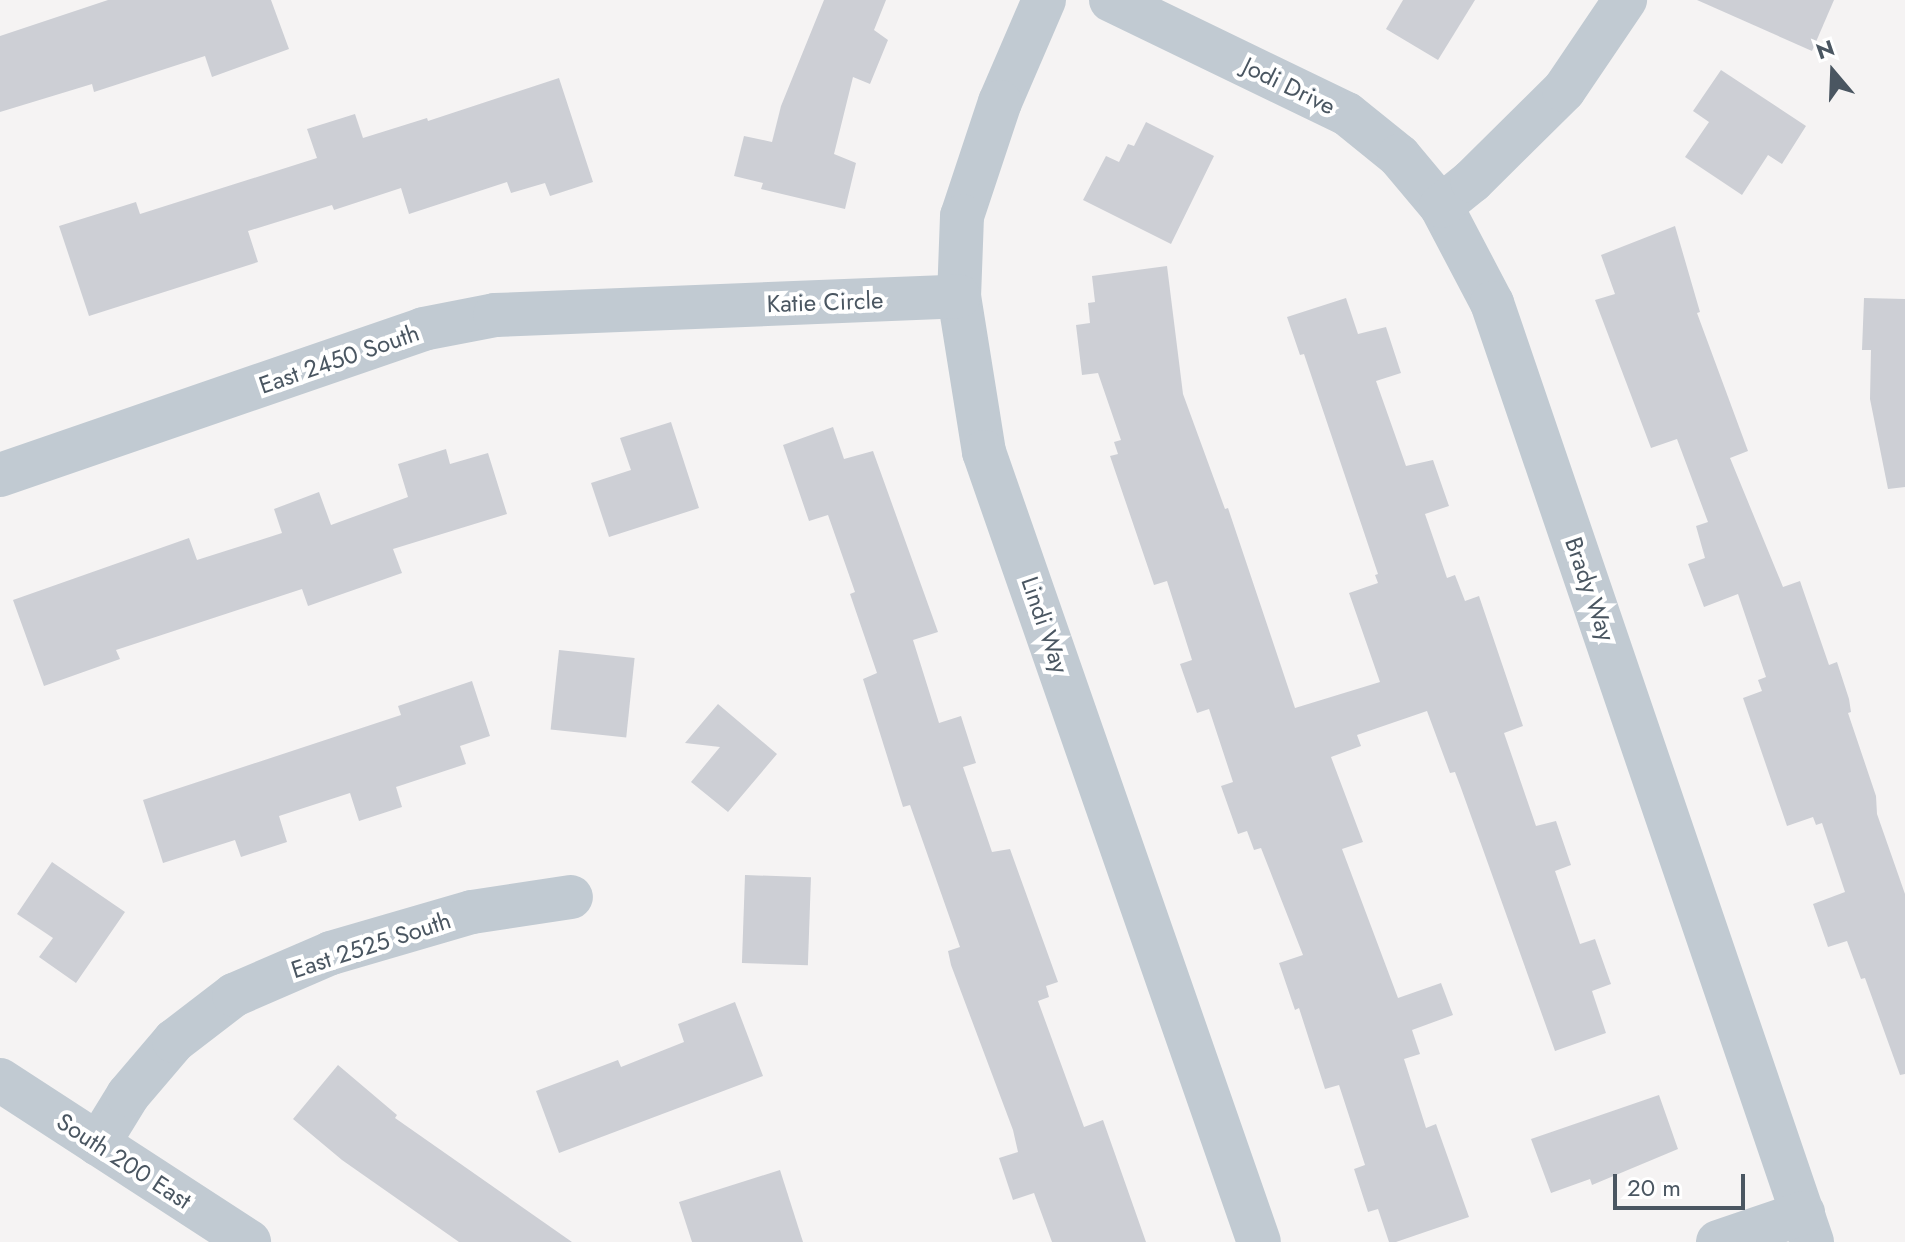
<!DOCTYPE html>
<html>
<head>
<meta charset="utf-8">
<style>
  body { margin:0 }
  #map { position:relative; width:1905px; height:1242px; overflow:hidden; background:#f5f3f3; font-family:Jost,sans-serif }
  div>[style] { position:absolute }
  .building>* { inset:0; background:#cdcfd5; transform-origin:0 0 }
  .minor>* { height:44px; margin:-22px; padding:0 22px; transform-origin:22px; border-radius:22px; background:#c1cad2 }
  span { translate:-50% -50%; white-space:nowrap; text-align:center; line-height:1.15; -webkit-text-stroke:8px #fff; paint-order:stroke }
  .street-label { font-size:24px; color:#4a5661 }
  .north { position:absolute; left:1793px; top:32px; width:80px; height:80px; -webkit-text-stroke:6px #fff; paint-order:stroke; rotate:341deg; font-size:22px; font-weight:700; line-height:32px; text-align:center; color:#4a5661 }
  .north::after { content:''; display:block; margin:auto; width:28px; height:36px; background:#4a5661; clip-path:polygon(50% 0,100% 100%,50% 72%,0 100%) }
  .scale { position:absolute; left:1613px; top:1174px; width:132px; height:36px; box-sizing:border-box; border:4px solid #4a5661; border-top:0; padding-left:10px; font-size:24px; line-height:28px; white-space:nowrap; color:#4a5661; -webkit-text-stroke:6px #fff; paint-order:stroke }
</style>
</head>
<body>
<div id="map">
  <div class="building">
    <i style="clip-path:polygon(108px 0,271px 0,289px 49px,212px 77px,205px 56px,94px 92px,92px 84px,0 112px,0 36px)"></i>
    <i style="clip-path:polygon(824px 0,886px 0,874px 30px,888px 40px,870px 84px,853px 77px,834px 154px,856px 163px,845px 209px,761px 189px,763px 183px,734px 176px,744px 136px,772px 142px,781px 106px)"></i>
    <i style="clip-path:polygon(1403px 0,1475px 0,1438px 60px,1386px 29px)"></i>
    <i style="clip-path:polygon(1697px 0,1834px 0,1812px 51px)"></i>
    <i style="clip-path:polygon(1721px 70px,1806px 126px,1782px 164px,1768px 155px,1742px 195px,1685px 157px,1709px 122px,1693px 111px)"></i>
    <i style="clip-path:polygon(559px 78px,593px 182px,550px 196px,545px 183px,511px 193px,507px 182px,409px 214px,401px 188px,334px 210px,332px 205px,248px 231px,258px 262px,89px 316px,59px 226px,136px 202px,140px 214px,317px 158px,307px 129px,355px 114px,363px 138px,427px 118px,428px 121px)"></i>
    <i style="clip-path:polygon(1146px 122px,1214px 156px,1171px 244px,1083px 200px,1106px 156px,1119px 162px,1128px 144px,1134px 146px)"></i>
    <i style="clip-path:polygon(1675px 226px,1700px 312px,1697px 313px,1748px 451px,1730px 458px,1783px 587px,1800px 581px,1829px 665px,1837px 662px,1849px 699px,1851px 712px,1848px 713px,1876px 796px,1877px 814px,1905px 894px,1905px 1074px,1900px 1075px,1865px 978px,1861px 979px,1847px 941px,1828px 947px,1813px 904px,1845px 892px,1822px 823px,1816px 825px,1813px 817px,1787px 826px,1743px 698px,1762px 691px,1758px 680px,1766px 677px,1738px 594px,1704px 607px,1688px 564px,1705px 558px,1696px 526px,1708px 522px,1677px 439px,1651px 448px,1595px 300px,1615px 294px,1601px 255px)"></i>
    <i style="clip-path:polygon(1167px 266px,1183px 394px,1225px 509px,1228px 508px,1295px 708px,1380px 682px,1349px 593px,1378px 583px,1375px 575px,1378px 574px,1304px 354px,1300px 355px,1287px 317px,1346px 298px,1358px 334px,1386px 327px,1401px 373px,1376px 381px,1406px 466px,1433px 460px,1449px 506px,1425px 514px,1447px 578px,1455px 575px,1465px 601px,1479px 596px,1523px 726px,1504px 733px,1536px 826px,1556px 821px,1571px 865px,1555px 871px,1580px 944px,1595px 939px,1611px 984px,1592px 991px,1606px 1033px,1555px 1051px,1461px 788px,1455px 772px,1450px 773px,1427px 711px,1357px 735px,1361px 746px,1331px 757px,1363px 842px,1342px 849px,1398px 998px,1441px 983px,1453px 1015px,1412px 1030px,1420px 1054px,1404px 1059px,1426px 1128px,1436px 1124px,1469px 1217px,1396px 1242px,1389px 1242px,1378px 1209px,1368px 1212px,1354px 1169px,1365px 1165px,1339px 1085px,1325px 1089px,1299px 1008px,1295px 1010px,1279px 963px,1303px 955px,1261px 848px,1254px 850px,1247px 831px,1238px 834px,1221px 786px,1233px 782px,1209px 709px,1197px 713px,1180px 664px,1192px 660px,1167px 581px,1154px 585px,1110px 456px,1118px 454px,1114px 442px,1121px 440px,1098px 373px,1082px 375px,1076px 325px,1090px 323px,1088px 303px,1095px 302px,1092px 276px)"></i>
    <i style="clip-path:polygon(1864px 298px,1905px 299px,1905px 487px,1888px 489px,1870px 399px,1871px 350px,1862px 350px)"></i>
    <i style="clip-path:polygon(671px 422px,699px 508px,609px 537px,591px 483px,631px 470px,620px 438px)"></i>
    <i style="clip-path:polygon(833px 427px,844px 459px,873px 451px,938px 632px,913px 640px,939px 723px,961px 716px,976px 763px,963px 767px,992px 852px,1010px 849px,1058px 982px,1046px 986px,1049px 997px,1038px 1001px,1084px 1127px,1103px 1120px,1146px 1242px,1052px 1242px,1034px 1193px,1013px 1200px,999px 1158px,1018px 1152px,1013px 1130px,951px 965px,948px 951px,960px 947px,910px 805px,903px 807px,863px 679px,877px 673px,850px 594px,855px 592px,828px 515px,809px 521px,783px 445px)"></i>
    <i style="clip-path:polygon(446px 449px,450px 464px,488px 453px,507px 514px,393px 549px,402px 573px,308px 606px,302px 589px,116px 650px,120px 659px,44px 686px,13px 600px,189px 538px,197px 560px,282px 533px,274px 509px,319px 492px,331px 525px,408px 497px,398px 464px)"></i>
    <i style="left:559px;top:650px;width:76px;height:80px;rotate:6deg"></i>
    <i style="clip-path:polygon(472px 681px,490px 736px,460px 746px,466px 764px,396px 787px,402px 807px,359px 821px,350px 793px,279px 816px,287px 842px,241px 857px,235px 840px,163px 863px,143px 800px,401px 715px,398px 706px)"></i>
    <i style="clip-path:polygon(718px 704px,777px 754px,728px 812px,691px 782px,720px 747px,685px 743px)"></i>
    <i style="clip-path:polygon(52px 862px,125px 912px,76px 983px,39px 957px,53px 938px,17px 914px)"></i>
    <i style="left:745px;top:875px;width:66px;height:88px;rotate:2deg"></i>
    <i style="clip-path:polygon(735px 1002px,763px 1076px,559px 1153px,536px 1091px,618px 1060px,621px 1067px,684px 1042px,678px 1024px)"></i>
    <i style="clip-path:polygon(338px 1065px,397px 1115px,395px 1118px,572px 1242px,459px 1242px,342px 1160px,293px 1119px)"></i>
    <i style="clip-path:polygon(1659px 1095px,1678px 1149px,1592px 1185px,1590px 1179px,1551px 1193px,1531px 1139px)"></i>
    <i style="clip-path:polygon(780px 1170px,803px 1242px,692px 1242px,679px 1202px)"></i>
  </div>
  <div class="minor">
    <i style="left:1044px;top:0;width:111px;rotate:113.3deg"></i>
    <i style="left:1000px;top:102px;width:120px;rotate:108.4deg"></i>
    <i style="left:962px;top:216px;width:80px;rotate:92.1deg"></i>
    <i style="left:959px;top:296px;width:158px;rotate:80.9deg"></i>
    <i style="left:984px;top:452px;width:836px;rotate:70.81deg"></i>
    <i style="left:1111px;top:0;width:262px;rotate:25.8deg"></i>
    <i style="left:1347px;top:114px;width:67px;rotate:38.9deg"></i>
    <i style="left:1399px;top:156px;width:65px;rotate:50deg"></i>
    <i style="left:1441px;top:206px;width:110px;rotate:62.3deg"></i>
    <i style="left:1492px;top:303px;width:992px;rotate:71.18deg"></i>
    <i style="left:1441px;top:206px;width:40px;rotate:-39deg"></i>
    <i style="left:1472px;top:181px;width:129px;rotate:-44.7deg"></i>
    <i style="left:1564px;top:90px;width:109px;rotate:-55.9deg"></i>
    <i style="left:0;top:475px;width:447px;rotate:-19deg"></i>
    <i style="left:423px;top:329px;width:73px;rotate:-11deg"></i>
    <i style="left:495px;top:315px;width:464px;rotate:-2.3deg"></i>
    <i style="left:0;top:1080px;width:297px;rotate:33deg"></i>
    <i style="left:98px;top:1144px;width:57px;rotate:-58.5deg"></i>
    <i style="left:128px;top:1095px;width:71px;rotate:-49.6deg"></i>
    <i style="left:174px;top:1041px;width:76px;rotate:-37.5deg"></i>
    <i style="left:234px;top:995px;width:106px;rotate:-23.4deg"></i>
    <i style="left:331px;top:953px;width:147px;rotate:-16.2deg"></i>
    <i style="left:472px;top:912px;width:100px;rotate:-8.6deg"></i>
    <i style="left:1718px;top:1242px;width:90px;rotate:-18.8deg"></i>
  </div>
  <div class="street-label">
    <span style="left:1289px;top:86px;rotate:26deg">Jodi Drive</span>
    <span style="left:825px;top:302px;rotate:-2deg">Katie Circle</span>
    <span style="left:339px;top:359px;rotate:-19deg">East 2450 South</span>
    <span style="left:1590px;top:589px;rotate:71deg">Brady Way</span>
    <span style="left:1045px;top:625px;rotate:71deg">Lindi Way</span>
    <span style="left:371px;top:945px;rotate:-18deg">East 2525 South</span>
    <span style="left:124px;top:1161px;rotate:33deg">South 200 East</span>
  </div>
  <div class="north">N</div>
  <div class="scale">20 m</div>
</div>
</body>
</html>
